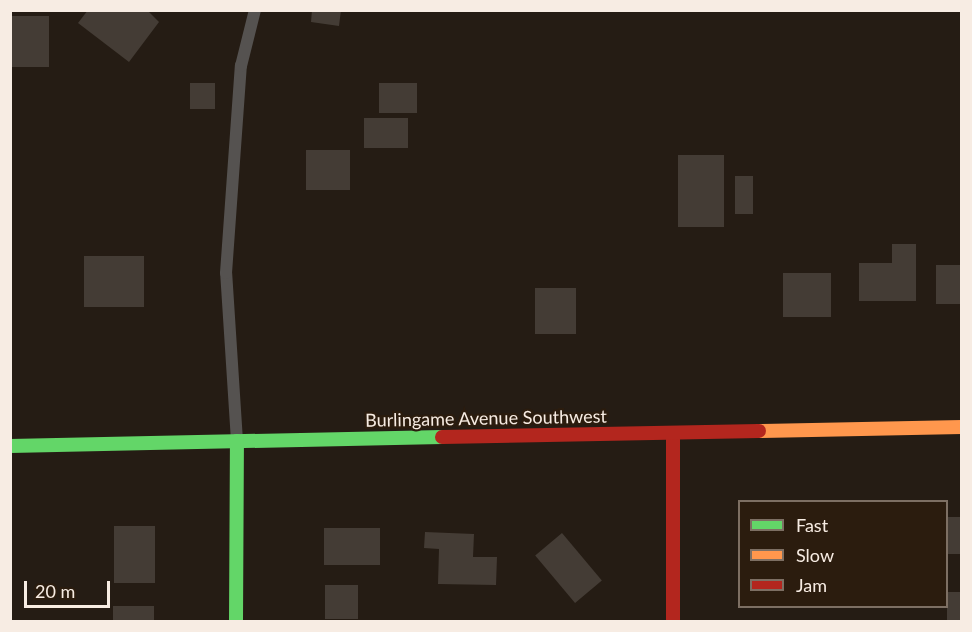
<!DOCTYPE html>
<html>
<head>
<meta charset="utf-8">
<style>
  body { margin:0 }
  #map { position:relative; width:972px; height:632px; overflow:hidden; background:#251c14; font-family:Lato,sans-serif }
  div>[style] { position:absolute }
  .building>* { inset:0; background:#443c35; transform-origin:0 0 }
  .lane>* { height:12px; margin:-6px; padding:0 6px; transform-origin:6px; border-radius:6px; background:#555250 }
  .fast>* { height:14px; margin:-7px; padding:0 7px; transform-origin:7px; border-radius:7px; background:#63d668 }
  .slow>* { height:14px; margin:-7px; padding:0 7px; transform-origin:7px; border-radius:7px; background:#ff974d }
  .jam>* { height:14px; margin:-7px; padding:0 7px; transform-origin:7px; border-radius:7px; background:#b3261e }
  span { translate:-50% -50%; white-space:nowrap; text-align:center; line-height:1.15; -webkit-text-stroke:4.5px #2b1c0e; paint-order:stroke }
  .street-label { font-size:18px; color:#f7ece3 }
  .frame { position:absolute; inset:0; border:12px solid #f7ece3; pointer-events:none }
  .legend { position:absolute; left:738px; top:500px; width:210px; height:108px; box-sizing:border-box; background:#2b1c0e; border:2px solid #7d6f63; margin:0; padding:8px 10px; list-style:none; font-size:18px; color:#f7ece3 }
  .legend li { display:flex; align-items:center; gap:12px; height:30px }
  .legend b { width:30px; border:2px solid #7d6f63 }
  .scale { position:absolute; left:24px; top:581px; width:86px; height:27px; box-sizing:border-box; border:3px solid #f7ece3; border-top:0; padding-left:8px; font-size:18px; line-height:21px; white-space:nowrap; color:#f7ece3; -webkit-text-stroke:4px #2b1c0e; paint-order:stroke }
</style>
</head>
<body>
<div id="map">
  <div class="building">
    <i style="clip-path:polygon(88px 10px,147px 10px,159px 22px,129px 62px,78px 23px)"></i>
    <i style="clip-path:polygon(312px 10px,341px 10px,339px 26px,311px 22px)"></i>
    <i style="left:10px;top:16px;width:39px;height:51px"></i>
    <i style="left:190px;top:83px;width:25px;height:26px"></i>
    <i style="left:379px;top:83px;width:38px;height:30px"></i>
    <i style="left:364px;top:118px;width:44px;height:30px"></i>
    <i style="left:306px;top:150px;width:44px;height:40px"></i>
    <i style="left:678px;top:155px;width:46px;height:72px"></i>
    <i style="left:735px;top:176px;width:18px;height:38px"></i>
    <i style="clip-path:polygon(892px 244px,916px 244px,916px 301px,859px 301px,859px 263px,892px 263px)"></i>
    <i style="left:84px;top:256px;width:60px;height:51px"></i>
    <i style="left:936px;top:265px;width:26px;height:39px"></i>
    <i style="left:783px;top:273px;width:48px;height:44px"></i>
    <i style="left:535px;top:288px;width:41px;height:46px"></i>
    <i style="left:946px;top:517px;width:15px;height:37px"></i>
    <i style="left:114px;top:526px;width:41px;height:57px"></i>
    <i style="left:324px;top:528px;width:56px;height:37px"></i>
    <i style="clip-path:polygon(425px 532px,474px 534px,473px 557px,497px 557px,496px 585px,438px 584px,439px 549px,424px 548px)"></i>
    <i style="left:562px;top:533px;width:62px;height:35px;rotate:50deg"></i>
    <i style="left:325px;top:585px;width:33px;height:34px"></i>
    <i style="left:947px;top:592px;width:15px;height:30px"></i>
    <i style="left:113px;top:606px;width:41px;height:16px"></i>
  </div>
  <div class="lane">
    <i style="left:237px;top:441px;width:168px;rotate:-93.7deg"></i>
    <i style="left:226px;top:273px;width:208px;rotate:-85.9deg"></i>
    <i style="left:241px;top:66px;width:58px;rotate:-76deg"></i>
  </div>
  <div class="fast">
    <i style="left:10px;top:446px;width:432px;rotate:-1.2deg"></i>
    <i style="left:236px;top:622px;width:181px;rotate:-89.7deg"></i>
  </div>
  <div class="slow">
    <i style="left:759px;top:431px;width:203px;rotate:-1.1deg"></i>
  </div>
  <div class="jam">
    <i style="left:673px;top:433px;width:189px;rotate:90deg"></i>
    <i style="left:442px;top:437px;width:317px;rotate:-1.1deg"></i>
  </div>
  <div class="street-label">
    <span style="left:486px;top:418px;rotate:-1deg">Burlingame Avenue Southwest</span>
  </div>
  <div class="frame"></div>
  <ul class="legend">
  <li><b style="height:8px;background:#63d668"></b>Fast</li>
  <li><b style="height:8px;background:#ff974d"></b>Slow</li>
  <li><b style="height:8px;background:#b3261e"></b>Jam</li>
  </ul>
  <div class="scale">20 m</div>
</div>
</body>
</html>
